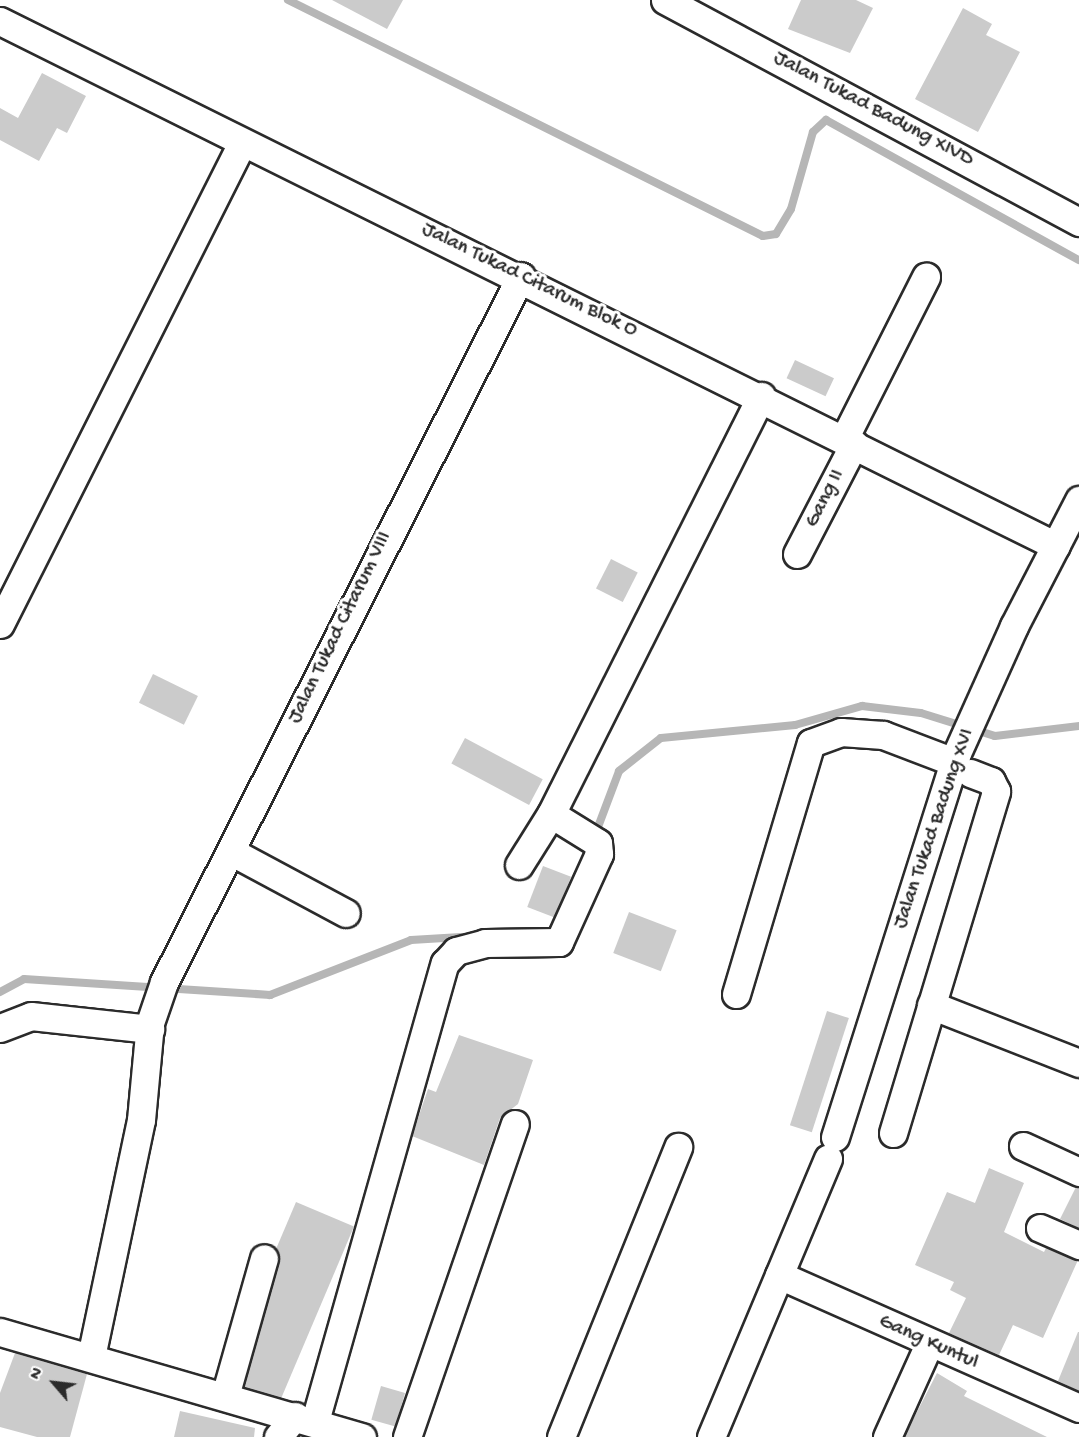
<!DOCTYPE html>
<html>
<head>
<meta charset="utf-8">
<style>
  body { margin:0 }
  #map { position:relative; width:1079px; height:1437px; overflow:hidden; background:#fff; font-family:"Gochi Hand",sans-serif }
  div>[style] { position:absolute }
  .stream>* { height:8px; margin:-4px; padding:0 4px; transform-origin:4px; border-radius:4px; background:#b6b6b6 }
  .building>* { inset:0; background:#cbcbcb; transform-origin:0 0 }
  .roads { filter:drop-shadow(2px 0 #2b2b2b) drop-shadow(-2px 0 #2b2b2b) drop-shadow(0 2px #2b2b2b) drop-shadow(0 -2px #2b2b2b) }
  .street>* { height:27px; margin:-13.5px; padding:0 13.5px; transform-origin:13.5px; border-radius:13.5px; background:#fff }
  span { translate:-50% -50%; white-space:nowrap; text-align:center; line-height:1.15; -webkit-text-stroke:6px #fff; paint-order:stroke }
  .street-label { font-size:21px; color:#2b2b2b }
  .north { position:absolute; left:24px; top:1353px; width:60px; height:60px; -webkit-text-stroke:4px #fff; paint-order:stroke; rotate:298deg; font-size:16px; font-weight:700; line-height:24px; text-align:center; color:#2b2b2b }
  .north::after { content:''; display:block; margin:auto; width:21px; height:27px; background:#2b2b2b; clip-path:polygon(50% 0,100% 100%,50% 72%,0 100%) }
</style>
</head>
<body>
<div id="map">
  <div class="stream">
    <i style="left:288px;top:0;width:530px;rotate:26.42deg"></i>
    <i style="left:763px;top:236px;width:13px;rotate:-9deg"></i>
    <i style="left:776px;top:234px;width:29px;rotate:-59deg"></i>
    <i style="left:791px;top:209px;width:80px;rotate:-74.1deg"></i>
    <i style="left:813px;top:132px;width:18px;rotate:-43deg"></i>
    <i style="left:826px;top:120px;width:289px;rotate:29deg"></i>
    <i style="left:595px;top:835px;width:68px;rotate:-69.4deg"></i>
    <i style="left:619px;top:771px;width:53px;rotate:-38.2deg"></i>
    <i style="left:661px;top:738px;width:135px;rotate:-5.5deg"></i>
    <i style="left:795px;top:725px;width:70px;rotate:-15.8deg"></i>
    <i style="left:862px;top:706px;width:59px;rotate:6.8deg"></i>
    <i style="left:921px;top:713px;width:77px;rotate:17.3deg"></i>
    <i style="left:995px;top:736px;width:85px;rotate:-6.8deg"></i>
    <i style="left:0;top:992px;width:27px;rotate:-28deg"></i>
    <i style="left:24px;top:979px;width:247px;rotate:3.7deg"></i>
    <i style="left:270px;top:995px;width:151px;rotate:-21.3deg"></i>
    <i style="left:411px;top:940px;width:50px;rotate:-3.4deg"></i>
  </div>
  <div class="building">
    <i style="clip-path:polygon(332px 0,403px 0,387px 29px)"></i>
    <i style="clip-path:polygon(801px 0,856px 0,873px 8px,850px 53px,788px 29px)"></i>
    <i style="clip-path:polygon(963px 8px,992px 24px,986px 35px,1020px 52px,978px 132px,915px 99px)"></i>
    <i style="clip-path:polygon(42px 73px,86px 96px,67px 133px,57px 128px,39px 161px,0 140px,0 108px,18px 118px)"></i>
    <i style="left:795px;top:360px;width:43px;height:20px;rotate:25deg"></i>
    <i style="left:611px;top:559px;width:30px;height:33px;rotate:27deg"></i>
    <i style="left:153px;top:674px;width:50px;height:32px;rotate:26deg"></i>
    <i style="left:465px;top:738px;width:88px;height:29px;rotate:28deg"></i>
    <i style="left:543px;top:866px;width:30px;height:44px;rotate:21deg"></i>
    <i style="left:629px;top:912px;width:51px;height:44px;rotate:21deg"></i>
    <i style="left:827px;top:1011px;width:23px;height:120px;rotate:18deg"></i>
    <i style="clip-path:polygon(459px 1035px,533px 1060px,518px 1104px,500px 1118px,484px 1165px,412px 1136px,428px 1089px,436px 1092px)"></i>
    <i style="clip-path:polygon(989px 1168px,1024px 1183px,1004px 1232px,1044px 1252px,1046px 1248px,1078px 1260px,1043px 1338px,1013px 1325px,999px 1355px,949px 1333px,966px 1298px,950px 1290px,954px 1282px,915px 1265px,947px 1192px,975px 1203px)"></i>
    <i style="clip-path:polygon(1076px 1187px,1079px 1188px,1079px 1228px,1060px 1219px)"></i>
    <i style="left:296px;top:1202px;width:63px;height:191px;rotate:23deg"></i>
    <i style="clip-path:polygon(1078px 1332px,1079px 1332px,1079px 1391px,1058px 1381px)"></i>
    <i style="clip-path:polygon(15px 1353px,87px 1374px,70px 1437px,37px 1437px,0 1427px,0 1393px)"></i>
    <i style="clip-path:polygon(937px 1373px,967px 1391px,964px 1396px,1047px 1437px,904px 1437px)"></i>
    <i style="left:381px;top:1386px;width:25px;height:35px;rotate:16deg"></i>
    <i style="clip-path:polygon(180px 1411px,255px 1428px,254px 1437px,174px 1437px)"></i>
  </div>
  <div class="roads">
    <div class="street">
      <i style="left:665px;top:0;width:470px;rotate:28.2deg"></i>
      <i style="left:0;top:21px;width:1179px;rotate:26.43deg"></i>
      <i style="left:844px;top:439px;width:182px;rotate:-63.2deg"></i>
      <i style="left:797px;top:554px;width:124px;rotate:-62.6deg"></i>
      <i style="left:0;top:624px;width:538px;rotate:-63.29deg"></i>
      <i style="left:232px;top:852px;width:129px;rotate:28.2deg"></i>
      <i style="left:519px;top:865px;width:60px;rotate:-57.9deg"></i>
      <i style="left:551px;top:814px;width:468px;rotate:-63.3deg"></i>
      <i style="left:736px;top:994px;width:262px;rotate:-73.4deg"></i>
      <i style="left:811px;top:743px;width:32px;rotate:-20deg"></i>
      <i style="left:841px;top:732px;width:42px;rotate:4.1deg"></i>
      <i style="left:883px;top:735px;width:76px;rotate:20.8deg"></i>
      <i style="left:931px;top:1005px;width:159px;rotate:21.4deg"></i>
      <i style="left:0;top:1028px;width:33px;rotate:-21deg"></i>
      <i style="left:31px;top:1016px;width:120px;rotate:6.2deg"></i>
      <i style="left:893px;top:1133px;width:357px;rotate:-73.2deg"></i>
      <i style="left:996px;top:791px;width:11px;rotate:-117deg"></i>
      <i style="left:991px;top:781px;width:22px;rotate:-159deg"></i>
      <i style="left:835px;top:1137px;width:403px;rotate:-72.4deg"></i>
      <i style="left:957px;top:753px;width:139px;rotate:-65.8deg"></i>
      <i style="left:1014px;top:626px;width:142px;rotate:-62.7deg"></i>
      <i style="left:1023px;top:1146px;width:62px;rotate:24.9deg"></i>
      <i style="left:1040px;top:1228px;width:43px;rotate:23.6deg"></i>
      <i style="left:779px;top:1275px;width:328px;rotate:23.9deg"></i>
      <i style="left:0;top:1332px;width:377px;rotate:16.2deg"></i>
      <i style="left:91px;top:1357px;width:242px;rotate:-78.1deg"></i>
      <i style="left:141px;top:1120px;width:97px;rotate:-84.7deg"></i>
      <i style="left:150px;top:1023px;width:43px;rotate:-71.1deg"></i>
      <i style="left:164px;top:982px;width:791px;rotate:-63.18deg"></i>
      <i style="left:225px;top:1396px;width:143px;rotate:-74.2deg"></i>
      <i style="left:315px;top:1421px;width:476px;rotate:-74.2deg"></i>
      <i style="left:445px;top:963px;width:16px;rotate:-47deg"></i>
      <i style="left:456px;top:951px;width:30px;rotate:-15deg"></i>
      <i style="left:485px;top:943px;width:74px;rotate:-0.8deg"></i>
      <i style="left:559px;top:942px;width:97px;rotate:-65.6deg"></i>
      <i style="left:599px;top:854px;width:11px;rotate:-95deg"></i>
      <i style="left:598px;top:843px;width:55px;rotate:-148.3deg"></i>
      <i style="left:278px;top:1437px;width:27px;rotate:-51deg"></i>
      <i style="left:407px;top:1437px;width:331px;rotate:-71deg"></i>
      <i style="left:561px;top:1437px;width:313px;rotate:-68deg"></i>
      <i style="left:711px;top:1437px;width:302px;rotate:-67.2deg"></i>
      <i style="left:887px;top:1437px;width:102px;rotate:-65.7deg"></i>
    </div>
  </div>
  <div class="street-label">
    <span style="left:873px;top:110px;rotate:28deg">Jalan Tukad Badung XIVD</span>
    <span style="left:529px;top:281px;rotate:26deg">Jalan Tukad Citarum Blok O</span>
    <span style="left:826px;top:499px;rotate:-63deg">Gang II</span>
    <span style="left:341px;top:628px;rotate:-64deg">Jalan Tukad Citarum VIII</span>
    <span style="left:935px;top:829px;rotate:-71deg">Jalan Tukad Badung XVI</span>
    <span style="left:928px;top:1343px;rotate:24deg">Gang Kuntul</span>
  </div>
  <div class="north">N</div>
</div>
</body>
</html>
